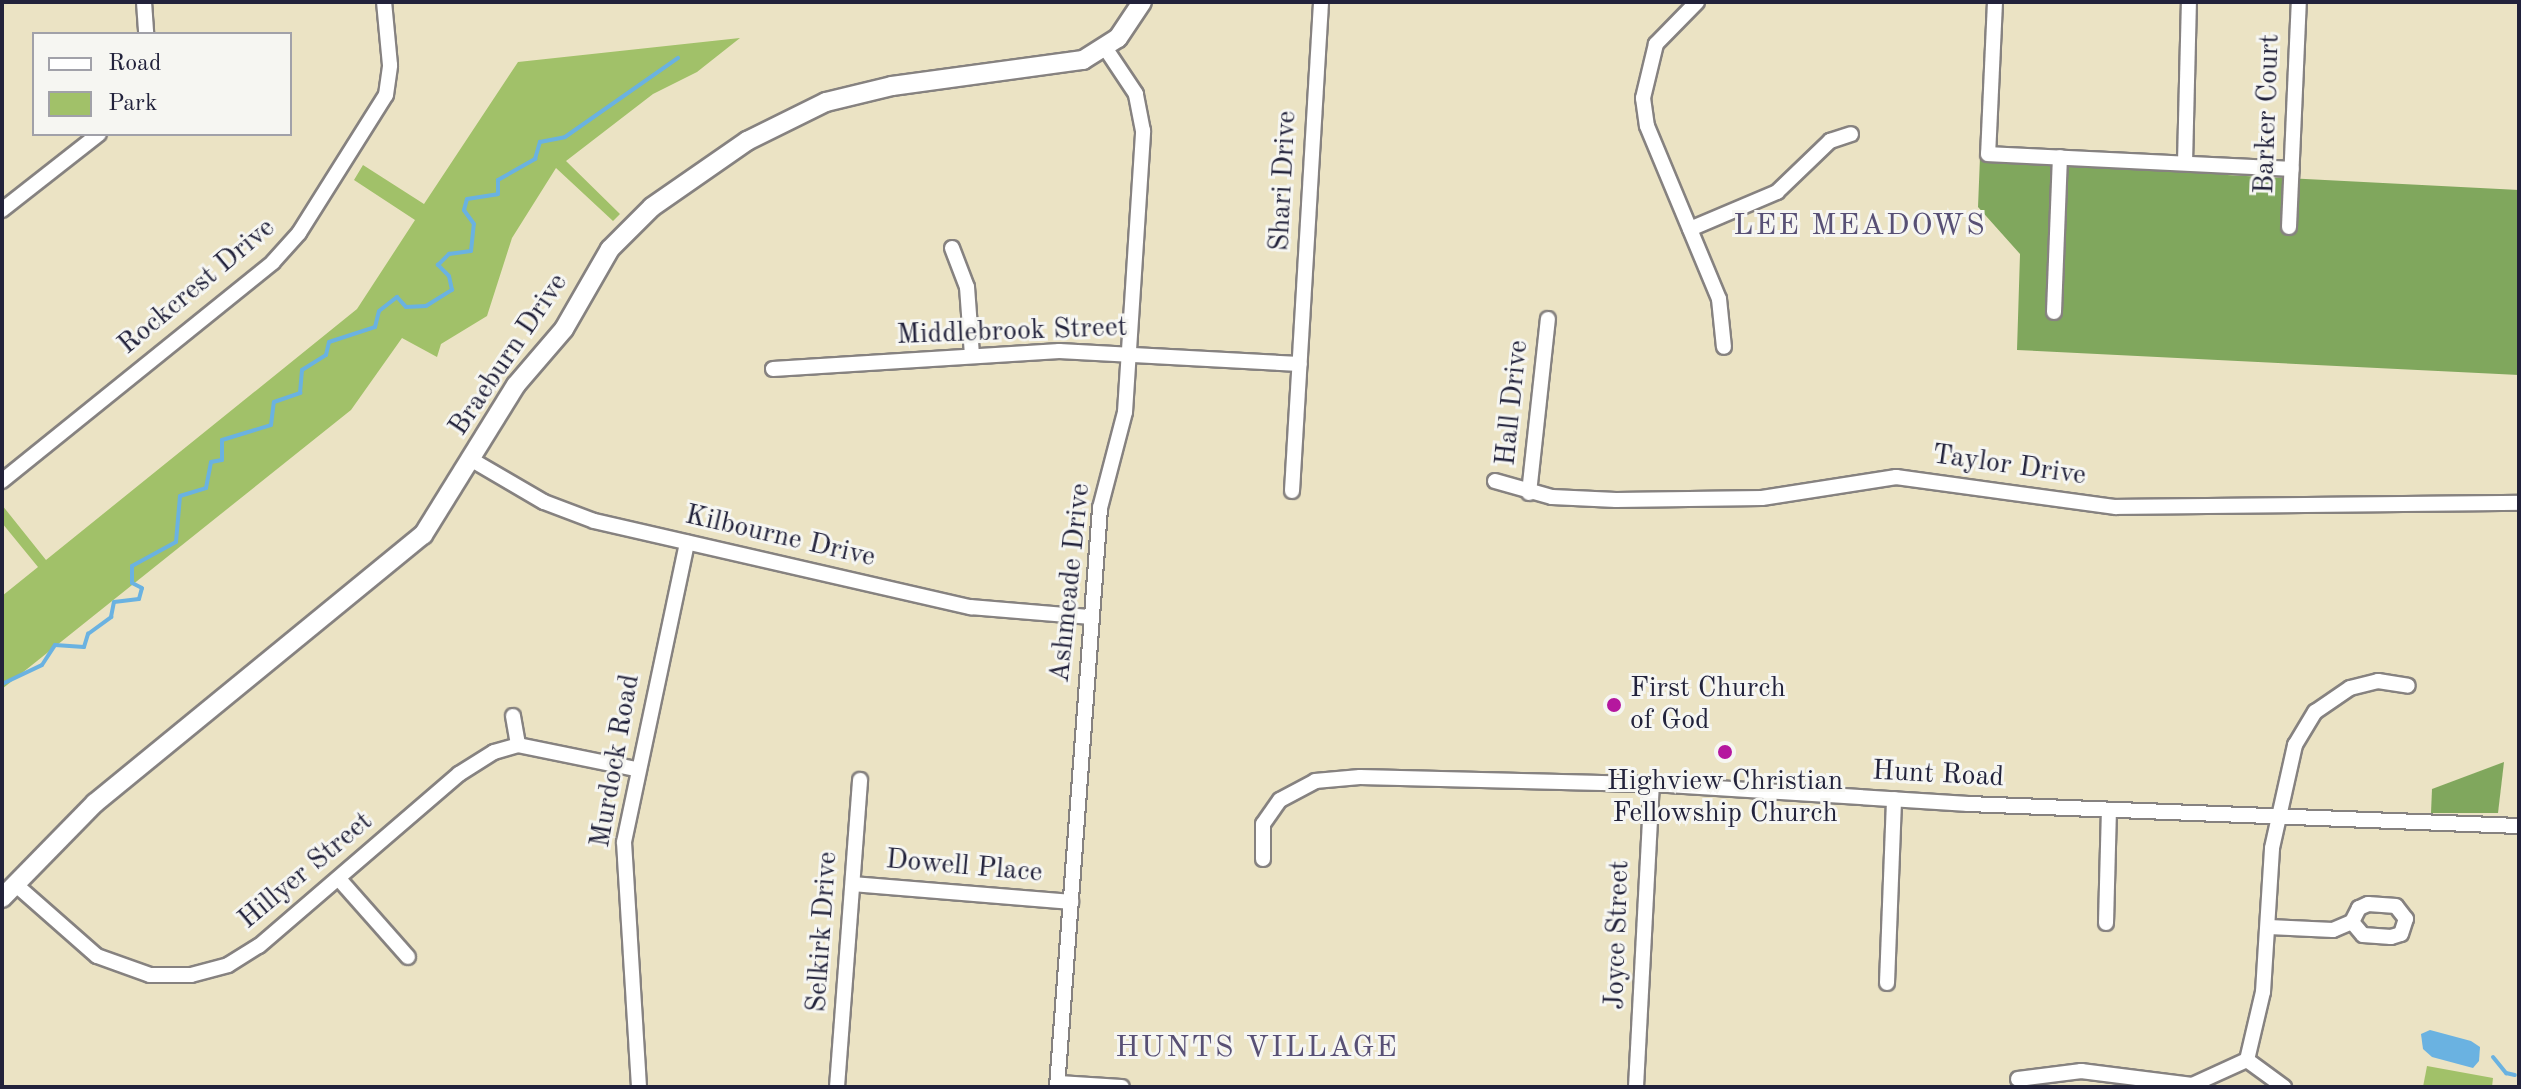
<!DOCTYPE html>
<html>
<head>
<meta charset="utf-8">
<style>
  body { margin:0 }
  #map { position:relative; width:2521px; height:1089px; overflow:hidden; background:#ebe3c4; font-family:"Old Standard TT",serif }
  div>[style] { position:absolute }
  .green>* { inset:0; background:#a1c169 }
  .forest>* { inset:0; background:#80a75d }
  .water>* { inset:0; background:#6ab2e1 }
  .stream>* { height:4px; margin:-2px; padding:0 2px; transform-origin:2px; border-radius:2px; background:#6ab2e1 }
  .roads { filter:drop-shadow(2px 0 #868280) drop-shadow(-2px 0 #868280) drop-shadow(0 2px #868280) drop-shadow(0 -2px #868280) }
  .minor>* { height:14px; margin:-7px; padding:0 7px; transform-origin:7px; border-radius:7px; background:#fff }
  .tertiary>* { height:18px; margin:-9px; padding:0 9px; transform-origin:9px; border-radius:9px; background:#fff }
  .dots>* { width:22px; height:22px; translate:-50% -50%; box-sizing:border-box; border:4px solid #f6f6f2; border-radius:50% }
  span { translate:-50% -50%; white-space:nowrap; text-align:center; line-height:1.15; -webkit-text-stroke:6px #f6f6f2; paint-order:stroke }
  .street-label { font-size:28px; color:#22223b }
  .poi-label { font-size:28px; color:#22223b }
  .left { translate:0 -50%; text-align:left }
  .neighbourhood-label { font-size:30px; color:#585075; letter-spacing:2px }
  .frame { position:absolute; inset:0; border:4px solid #22223b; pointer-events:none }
  .legend { position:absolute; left:32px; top:32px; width:260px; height:104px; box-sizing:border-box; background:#f6f6f2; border:2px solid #a1a1a9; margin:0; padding:10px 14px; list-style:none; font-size:24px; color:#22223b }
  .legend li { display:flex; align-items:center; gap:16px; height:40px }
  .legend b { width:40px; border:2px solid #a1a1a9 }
</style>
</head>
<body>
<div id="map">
  <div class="green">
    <i style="clip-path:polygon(740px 38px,697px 72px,653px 94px,566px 161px,620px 214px,613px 221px,556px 168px,512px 238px,487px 316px,441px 344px,437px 357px,402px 338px,351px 410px,2px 689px,2px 596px,38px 567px,2px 523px,2px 505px,46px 560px,357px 309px,415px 220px,354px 180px,363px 165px,424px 204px,518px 62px)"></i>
    <i style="clip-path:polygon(2427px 1066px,2493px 1078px,2492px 1087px,2423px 1087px)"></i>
  </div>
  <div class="forest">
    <i style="clip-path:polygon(1980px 157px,2226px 166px,2227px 175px,2519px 190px,2519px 375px,2017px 350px,2020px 254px,1978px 207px)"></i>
    <i style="clip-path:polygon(2504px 762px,2498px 813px,2431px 813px,2432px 789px)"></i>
  </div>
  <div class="water">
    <i style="clip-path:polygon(2430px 1030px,2471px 1041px,2480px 1047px,2479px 1061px,2473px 1068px,2432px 1057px,2423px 1049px,2421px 1034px)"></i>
  </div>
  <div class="stream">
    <i style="left:2px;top:684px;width:44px;rotate:-25.4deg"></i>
    <i style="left:42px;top:665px;width:24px;rotate:-57deg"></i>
    <i style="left:55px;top:645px;width:29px;rotate:4deg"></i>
    <i style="left:84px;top:647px;width:14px;rotate:-73deg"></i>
    <i style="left:88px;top:634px;width:29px;rotate:-36deg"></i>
    <i style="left:111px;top:617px;width:15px;rotate:-79deg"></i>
    <i style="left:114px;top:602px;width:25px;rotate:-7deg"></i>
    <i style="left:139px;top:599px;width:11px;rotate:-75deg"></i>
    <i style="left:142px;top:588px;width:11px;rotate:-153deg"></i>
    <i style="left:132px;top:583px;width:17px;rotate:-90deg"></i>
    <i style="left:132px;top:566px;width:50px;rotate:-28.6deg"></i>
    <i style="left:176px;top:542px;width:46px;rotate:-85deg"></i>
    <i style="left:180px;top:496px;width:27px;rotate:-17deg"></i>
    <i style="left:206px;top:488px;width:26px;rotate:-79deg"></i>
    <i style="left:211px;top:462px;width:11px;rotate:-10deg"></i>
    <i style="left:222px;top:460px;width:20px;rotate:-90deg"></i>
    <i style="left:222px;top:440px;width:51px;rotate:-17deg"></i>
    <i style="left:271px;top:425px;width:23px;rotate:-83deg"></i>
    <i style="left:274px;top:402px;width:28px;rotate:-19deg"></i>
    <i style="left:300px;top:393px;width:23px;rotate:-85deg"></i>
    <i style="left:302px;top:370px;width:28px;rotate:-32deg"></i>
    <i style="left:326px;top:355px;width:13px;rotate:-77deg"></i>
    <i style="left:329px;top:342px;width:48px;rotate:-18.1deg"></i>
    <i style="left:375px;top:327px;width:16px;rotate:-76deg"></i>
    <i style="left:379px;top:311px;width:23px;rotate:-38deg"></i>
    <i style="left:397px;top:297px;width:13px;rotate:48deg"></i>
    <i style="left:406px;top:307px;width:20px;rotate:-3deg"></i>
    <i style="left:426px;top:306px;width:31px;rotate:-32deg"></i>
    <i style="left:452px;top:290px;width:14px;rotate:-102deg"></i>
    <i style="left:449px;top:276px;width:16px;rotate:-135deg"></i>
    <i style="left:438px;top:265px;width:16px;rotate:-45deg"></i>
    <i style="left:449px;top:254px;width:22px;rotate:-8deg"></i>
    <i style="left:471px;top:251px;width:27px;rotate:-84deg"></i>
    <i style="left:474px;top:224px;width:17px;rotate:-126deg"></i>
    <i style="left:464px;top:210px;width:11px;rotate:-75deg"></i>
    <i style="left:467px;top:199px;width:31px;rotate:-9deg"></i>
    <i style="left:498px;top:194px;width:14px;rotate:-90deg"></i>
    <i style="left:498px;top:180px;width:43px;rotate:-29.6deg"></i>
    <i style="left:535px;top:159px;width:18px;rotate:-74deg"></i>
    <i style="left:540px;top:142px;width:25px;rotate:-11deg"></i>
    <i style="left:565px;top:137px;width:138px;rotate:-35deg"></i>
    <i style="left:2493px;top:1057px;width:21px;rotate:51deg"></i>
    <i style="left:2506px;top:1073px;width:9px;rotate:13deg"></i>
  </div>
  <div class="roads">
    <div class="minor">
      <i style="left:144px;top:2px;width:32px;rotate:86deg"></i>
      <i style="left:1697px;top:2px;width:59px;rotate:134.3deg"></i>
      <i style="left:1656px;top:44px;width:56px;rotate:103.5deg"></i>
      <i style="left:1643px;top:98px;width:28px;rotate:82deg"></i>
      <i style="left:1647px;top:126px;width:187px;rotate:67.4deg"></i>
      <i style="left:1719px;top:299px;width:48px;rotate:84.1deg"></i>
      <i style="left:1995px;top:2px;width:152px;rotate:92.6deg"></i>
      <i style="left:1988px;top:154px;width:304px;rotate:2.8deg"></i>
      <i style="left:2185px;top:163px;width:161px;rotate:-88.6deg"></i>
      <i style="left:2px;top:210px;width:123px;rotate:-38.1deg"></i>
      <i style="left:2289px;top:227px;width:225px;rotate:-87.5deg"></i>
      <i style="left:1690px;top:229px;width:95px;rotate:-23deg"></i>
      <i style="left:1777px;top:192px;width:74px;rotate:-43.9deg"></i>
      <i style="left:1830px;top:141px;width:22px;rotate:-18deg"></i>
      <i style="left:952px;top:248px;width:42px;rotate:69deg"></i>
      <i style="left:967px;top:287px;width:68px;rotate:85.8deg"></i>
      <i style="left:2054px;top:312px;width:155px;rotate:-87.8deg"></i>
      <i style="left:773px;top:369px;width:287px;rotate:-3.6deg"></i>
      <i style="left:1059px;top:351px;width:241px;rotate:3.1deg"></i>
      <i style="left:472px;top:460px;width:83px;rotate:30.3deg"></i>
      <i style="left:544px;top:502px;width:53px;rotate:20.8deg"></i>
      <i style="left:594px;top:521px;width:387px;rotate:12.9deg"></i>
      <i style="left:971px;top:607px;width:120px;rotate:4.8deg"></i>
      <i style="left:2px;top:481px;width:348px;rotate:-38.9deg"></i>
      <i style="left:273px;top:262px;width:39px;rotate:-48deg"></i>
      <i style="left:299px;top:233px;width:163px;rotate:-57.8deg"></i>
      <i style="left:386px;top:95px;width:30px;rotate:-82deg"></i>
      <i style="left:390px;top:65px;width:63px;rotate:-95.4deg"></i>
      <i style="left:1495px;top:481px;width:59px;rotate:15.7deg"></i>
      <i style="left:1552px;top:497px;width:64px;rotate:2.7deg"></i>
      <i style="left:1616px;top:500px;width:146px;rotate:-0.8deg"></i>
      <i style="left:1762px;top:498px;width:136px;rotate:-8.9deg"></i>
      <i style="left:1896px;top:477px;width:222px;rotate:7.8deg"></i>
      <i style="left:2116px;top:507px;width:403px;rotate:-0.6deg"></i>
      <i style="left:1292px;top:491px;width:490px;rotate:-86.6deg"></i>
      <i style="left:1529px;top:493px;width:175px;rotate:-83.8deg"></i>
      <i style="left:513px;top:716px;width:29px;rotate:80deg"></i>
      <i style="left:1263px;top:859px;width:35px;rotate:-90deg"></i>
      <i style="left:1263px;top:824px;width:29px;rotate:-55deg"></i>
      <i style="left:1280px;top:800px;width:40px;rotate:-28deg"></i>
      <i style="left:1315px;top:781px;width:45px;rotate:-5.1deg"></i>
      <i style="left:1360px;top:777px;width:292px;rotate:1.4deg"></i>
      <i style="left:1652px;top:784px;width:317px;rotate:3.6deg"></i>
      <i style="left:1968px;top:804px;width:551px;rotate:2.29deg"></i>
      <i style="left:339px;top:879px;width:104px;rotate:48.5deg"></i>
      <i style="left:15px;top:884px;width:109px;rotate:41.3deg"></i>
      <i style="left:97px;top:956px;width:56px;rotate:19.7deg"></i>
      <i style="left:150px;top:975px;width:41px"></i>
      <i style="left:191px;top:975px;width:38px;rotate:-15deg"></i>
      <i style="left:228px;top:965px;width:36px;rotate:-32deg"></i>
      <i style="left:259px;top:946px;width:264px;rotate:-40.7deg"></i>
      <i style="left:459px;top:774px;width:41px;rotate:-32.2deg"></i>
      <i style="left:494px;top:752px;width:25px;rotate:-16deg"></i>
      <i style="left:518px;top:745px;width:120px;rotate:11.5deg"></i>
      <i style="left:853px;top:884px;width:219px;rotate:4.7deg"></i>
      <i style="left:2106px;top:923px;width:113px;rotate:-88.5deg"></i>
      <i style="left:2269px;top:927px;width:64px;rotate:2.7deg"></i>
      <i style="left:2333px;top:930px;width:21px;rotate:-23deg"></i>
      <i style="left:2352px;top:922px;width:17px;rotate:50deg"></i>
      <i style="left:2363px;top:935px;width:28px;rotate:4deg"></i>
      <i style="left:2391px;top:937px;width:10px;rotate:-17deg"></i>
      <i style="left:2401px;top:934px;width:16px;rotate:-72deg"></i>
      <i style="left:2406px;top:919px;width:16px;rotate:-128deg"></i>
      <i style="left:2396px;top:906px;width:28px;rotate:-176deg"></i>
      <i style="left:2368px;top:904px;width:10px;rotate:156deg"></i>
      <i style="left:2359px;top:908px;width:16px;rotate:117deg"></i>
      <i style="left:1887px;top:983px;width:184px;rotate:-87.8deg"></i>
      <i style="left:2247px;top:1060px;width:46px;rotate:36.1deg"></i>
      <i style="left:2018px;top:1079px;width:64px;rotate:-7.2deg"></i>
      <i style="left:2081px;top:1071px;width:112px;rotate:7.2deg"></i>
      <i style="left:2192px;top:1085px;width:60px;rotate:-24.4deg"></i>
      <i style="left:2247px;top:1060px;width:70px;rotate:-76.8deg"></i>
      <i style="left:2263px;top:992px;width:144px;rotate:-86.4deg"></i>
      <i style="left:2272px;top:848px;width:106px;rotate:-77.4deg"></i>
      <i style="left:2295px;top:745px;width:39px;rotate:-59deg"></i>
      <i style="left:2315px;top:712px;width:42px;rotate:-34.4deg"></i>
      <i style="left:2350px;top:688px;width:29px;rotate:-14deg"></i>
      <i style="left:2378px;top:681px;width:30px;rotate:9deg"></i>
      <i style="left:1058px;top:1083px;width:64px;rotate:3.6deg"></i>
      <i style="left:639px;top:1087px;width:245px;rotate:-93.5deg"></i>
      <i style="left:624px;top:842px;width:306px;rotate:-78.1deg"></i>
      <i style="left:837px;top:1087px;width:308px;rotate:-85.7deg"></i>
      <i style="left:1057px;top:1087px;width:581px;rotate:-85.75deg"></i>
      <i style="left:1100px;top:508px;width:99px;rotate:-75.4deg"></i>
      <i style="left:1125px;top:412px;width:282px;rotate:-86.3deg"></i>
      <i style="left:1143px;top:131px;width:38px;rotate:-101deg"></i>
      <i style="left:1136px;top:94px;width:54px;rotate:-123.7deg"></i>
      <i style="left:1636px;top:1087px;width:303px;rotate:-87deg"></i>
    </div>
    <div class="tertiary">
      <i style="left:2px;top:898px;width:133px;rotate:-45.6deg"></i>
      <i style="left:95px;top:803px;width:424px;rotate:-39.3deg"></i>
      <i style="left:423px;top:535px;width:176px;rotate:-58.2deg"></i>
      <i style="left:516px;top:385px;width:74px;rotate:-49.4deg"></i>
      <i style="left:564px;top:329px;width:92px;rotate:-60.1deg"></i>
      <i style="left:610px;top:249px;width:59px;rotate:-45deg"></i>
      <i style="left:652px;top:207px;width:116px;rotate:-34.8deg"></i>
      <i style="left:747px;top:141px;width:88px;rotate:-26.3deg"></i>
      <i style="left:826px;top:102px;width:68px;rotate:-13.6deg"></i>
      <i style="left:892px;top:86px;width:193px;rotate:-7.8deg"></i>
      <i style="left:1083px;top:60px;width:41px;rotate:-32.2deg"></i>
      <i style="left:1118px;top:38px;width:43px;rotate:-56.3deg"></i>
    </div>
  </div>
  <div class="dots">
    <i style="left:1614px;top:705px;background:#b5179e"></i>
    <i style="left:1725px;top:752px;background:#b5179e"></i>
  </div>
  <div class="street-label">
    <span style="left:2268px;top:114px;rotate:-88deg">Barker Court</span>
    <span style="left:1284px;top:181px;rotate:-87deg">Shari Drive</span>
    <span style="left:197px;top:287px;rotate:-40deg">Rockcrest Drive</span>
    <span style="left:1012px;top:332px;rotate:-2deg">Middlebrook Street</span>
    <span style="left:509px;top:355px;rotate:-56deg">Braeburn Drive</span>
    <span style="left:1513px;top:403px;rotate:-84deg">Hall Drive</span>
    <span style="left:2009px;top:466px;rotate:8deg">Taylor Drive</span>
    <span style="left:780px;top:537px;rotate:13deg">Kilbourne Drive</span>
    <span style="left:1071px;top:583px;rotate:-84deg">Ashmeade Drive</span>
    <span style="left:616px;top:761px;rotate:-80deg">Murdock Road</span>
    <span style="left:1938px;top:775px;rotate:3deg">Hunt Road</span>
    <span style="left:964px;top:867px;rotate:5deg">Dowell Place</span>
    <span style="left:306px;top:871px;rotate:-40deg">Hillyer Street</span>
    <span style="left:823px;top:932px;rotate:-86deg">Selkirk Drive</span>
    <span style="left:1618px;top:935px;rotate:-88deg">Joyce Street</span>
  </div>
  <div class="poi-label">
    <span class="left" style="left:1630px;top:705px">First Church<br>of God</span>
    <span style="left:1725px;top:798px">Highview Christian<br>Fellowship Church</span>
  </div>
  <div class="neighbourhood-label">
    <span style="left:1860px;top:226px">LEE MEADOWS</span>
    <span style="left:1257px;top:1048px">HUNTS VILLAGE</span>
  </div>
  <div class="frame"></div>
  <ul class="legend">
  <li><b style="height:10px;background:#fff"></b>Road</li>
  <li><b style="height:22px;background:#a1c169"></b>Park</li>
  </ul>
</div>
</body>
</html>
